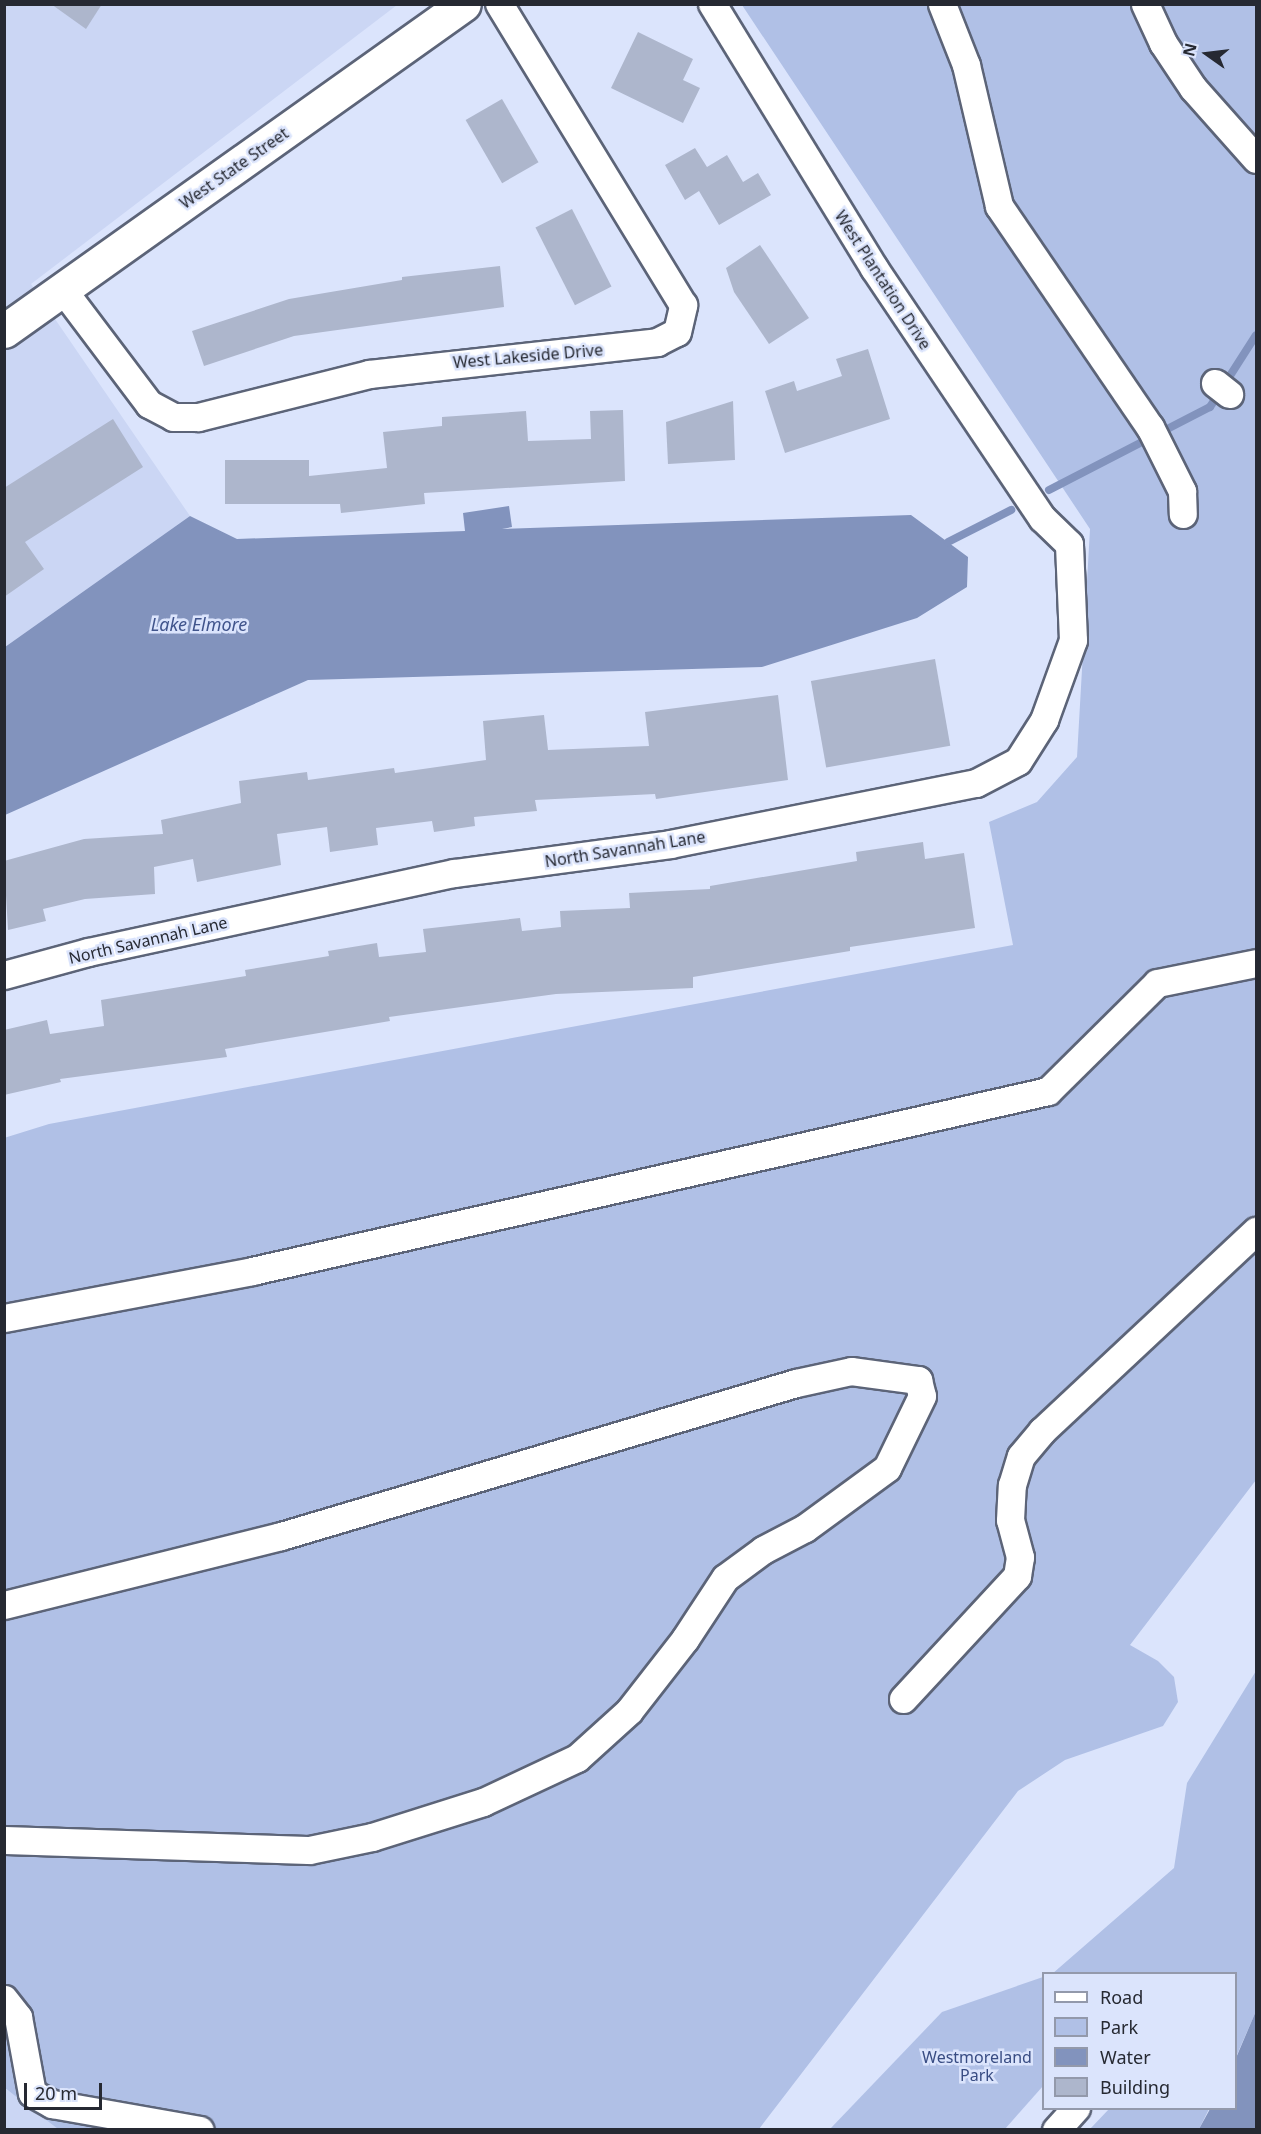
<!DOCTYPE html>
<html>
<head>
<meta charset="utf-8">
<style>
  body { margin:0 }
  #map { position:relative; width:1261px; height:2134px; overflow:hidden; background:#dbe4fc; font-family:"Noto Sans",sans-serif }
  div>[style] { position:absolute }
  .built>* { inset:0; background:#cbd6f4 }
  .green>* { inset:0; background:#b0c0e6 }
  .water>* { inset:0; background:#8293bd }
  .stream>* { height:8px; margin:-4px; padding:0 4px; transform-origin:4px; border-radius:4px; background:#8293bd }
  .building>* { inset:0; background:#adb6cc; transform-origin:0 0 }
  .roads { filter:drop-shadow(2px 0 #5c6478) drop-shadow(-2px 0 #5c6478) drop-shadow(0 2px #5c6478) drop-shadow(0 -2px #5c6478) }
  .minor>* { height:27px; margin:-13.5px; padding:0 13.5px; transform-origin:13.5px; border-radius:13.5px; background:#fff }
  .major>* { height:33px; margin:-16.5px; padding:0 16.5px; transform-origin:16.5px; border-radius:16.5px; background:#fff }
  span { translate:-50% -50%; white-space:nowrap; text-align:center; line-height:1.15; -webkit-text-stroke:5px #dbe4fc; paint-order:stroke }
  .street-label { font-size:16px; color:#262932 }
  .park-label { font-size:16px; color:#384c83 }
  .water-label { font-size:18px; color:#40548c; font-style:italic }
  .frame { position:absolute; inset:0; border:6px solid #262932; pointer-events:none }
  .legend { position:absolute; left:1042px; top:1972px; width:195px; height:138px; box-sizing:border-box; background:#dbe4fc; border:2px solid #9399ab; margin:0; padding:8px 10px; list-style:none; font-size:18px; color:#262932 }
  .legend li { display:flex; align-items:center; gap:12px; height:30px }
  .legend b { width:30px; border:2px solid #9399ab }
  .north { position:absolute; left:1177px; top:24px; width:60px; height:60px; -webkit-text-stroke:4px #dbe4fc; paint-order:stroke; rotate:284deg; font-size:16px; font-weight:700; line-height:24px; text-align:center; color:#262932 }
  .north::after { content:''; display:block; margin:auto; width:21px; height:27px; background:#262932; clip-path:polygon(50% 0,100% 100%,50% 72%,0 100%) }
  .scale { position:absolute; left:24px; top:2083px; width:78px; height:27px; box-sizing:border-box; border:3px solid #262932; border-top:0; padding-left:8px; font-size:18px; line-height:21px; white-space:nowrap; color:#262932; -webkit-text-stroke:4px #dbe4fc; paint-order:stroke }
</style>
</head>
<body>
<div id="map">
  <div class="built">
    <i style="clip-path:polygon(5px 5px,397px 5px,31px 284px,190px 516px,5px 647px)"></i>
    <i style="clip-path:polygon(4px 2088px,28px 2103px,58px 2129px,5px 2129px)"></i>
  </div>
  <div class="green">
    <i style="clip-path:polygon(742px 5px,1256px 5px,1256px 1480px,1130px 1645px,1158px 1661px,1174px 1677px,1178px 1702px,1163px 1726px,1065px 1760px,1018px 1791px,759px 2129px,58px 2129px,5px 2088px,4px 1138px,49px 1124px,1013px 945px,989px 822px,1037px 802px,1077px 757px,1090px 529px)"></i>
    <i style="clip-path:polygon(1256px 1671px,1256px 2011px,1236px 2057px,1236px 1974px,1052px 1974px,1174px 1868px,1187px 1783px)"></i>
    <i style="clip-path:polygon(1043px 1977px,1043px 2086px,1005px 2129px,830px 2129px,942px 2012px)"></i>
    <i style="clip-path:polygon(1109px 2109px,1109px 2108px,1209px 2109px,1199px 2129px,1090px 2129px)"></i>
  </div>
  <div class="water">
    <i style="clip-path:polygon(509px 506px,512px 527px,502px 529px,911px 515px,968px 557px,967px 587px,917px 618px,762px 667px,308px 680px,5px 815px,5px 647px,190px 516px,237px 539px,465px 531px,463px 513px)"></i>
    <i style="clip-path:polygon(1256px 2011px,1256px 2129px,1199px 2129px,1210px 2109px,1236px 2108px,1236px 2058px)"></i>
  </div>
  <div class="stream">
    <i style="left:1049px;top:490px;width:181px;rotate:-27.3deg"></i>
    <i style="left:1210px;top:407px;width:85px;rotate:-57.4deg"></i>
    <i style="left:948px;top:542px;width:71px;rotate:-26.9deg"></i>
  </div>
  <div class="building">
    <i style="clip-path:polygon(51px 4px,102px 4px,86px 29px)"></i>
    <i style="clip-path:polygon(638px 32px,693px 59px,683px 80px,700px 88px,683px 123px,611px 88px)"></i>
    <i style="left:502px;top:99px;width:73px;height:42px;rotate:60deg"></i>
    <i style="clip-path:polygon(695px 148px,707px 167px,727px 155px,743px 182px,758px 173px,771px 195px,719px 225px,699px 191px,685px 200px,665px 165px)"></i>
    <i style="left:572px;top:209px;width:87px;height:41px;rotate:63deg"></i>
    <i style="clip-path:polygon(760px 245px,809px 318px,769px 344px,734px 292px,726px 268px)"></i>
    <i style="clip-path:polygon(500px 266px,504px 307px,294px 336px,204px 366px,192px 331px,289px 299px,402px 280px,402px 277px)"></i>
    <i style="clip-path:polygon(868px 349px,890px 419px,785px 453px,765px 391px,794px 381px,797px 391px,842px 376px,836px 359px)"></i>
    <i style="clip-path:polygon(733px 401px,735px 460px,668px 464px,666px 422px)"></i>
    <i style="clip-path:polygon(623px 410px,625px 481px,424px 493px,425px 504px,341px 513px,340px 504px,225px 504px,225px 460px,309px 460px,309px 476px,387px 468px,383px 432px,442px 426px,442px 417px,526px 411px,528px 441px,591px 439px,590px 411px)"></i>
    <i style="clip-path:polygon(113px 419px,143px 467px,25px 542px,44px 569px,4px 597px,4px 488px)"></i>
    <i style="left:935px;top:659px;width:88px;height:126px;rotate:80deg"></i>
    <i style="clip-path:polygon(778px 695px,788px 780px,656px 799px,655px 794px,535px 800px,537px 811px,474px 817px,475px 826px,434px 832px,432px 821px,376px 828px,378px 845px,330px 852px,327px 827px,277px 834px,281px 865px,197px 882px,193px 859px,154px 867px,155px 894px,85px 899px,43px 909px,46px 921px,8px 930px,4px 861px,84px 839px,163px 834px,161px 820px,241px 803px,239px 781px,307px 772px,308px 780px,394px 768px,395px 773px,486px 760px,483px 721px,544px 715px,548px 750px,649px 746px,645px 712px)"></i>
    <i style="clip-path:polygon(923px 842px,925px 859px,964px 853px,975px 928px,850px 947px,850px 951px,693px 977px,693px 988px,556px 994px,389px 1017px,390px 1021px,225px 1049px,227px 1057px,60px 1079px,61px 1082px,4px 1095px,4px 1030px,47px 1020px,50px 1034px,104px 1026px,101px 1000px,246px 976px,245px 970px,329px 956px,328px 951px,377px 943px,379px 957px,426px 952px,423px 929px,520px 918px,522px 931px,561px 927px,560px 911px,630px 908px,629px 893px,710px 889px,710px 886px,857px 861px,856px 852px)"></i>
  </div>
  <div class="roads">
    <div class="minor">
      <i style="left:942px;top:4px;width:66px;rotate:68.5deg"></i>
      <i style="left:966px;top:65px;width:145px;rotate:76.8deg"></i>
      <i style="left:999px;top:206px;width:268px;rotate:55.7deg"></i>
      <i style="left:1150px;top:427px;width:72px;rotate:63.4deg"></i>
      <i style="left:1182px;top:491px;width:23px;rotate:88deg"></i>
      <i style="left:1145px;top:4px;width:43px;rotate:65.2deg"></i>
      <i style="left:1163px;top:43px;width:54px;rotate:56.3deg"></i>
      <i style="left:1193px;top:88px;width:95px;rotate:48.4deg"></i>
      <i style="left:63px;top:290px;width:143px;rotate:53deg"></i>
      <i style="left:149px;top:404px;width:27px;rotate:28deg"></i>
      <i style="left:173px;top:417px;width:25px"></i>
      <i style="left:198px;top:417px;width:176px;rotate:-14.1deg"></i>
      <i style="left:369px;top:374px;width:290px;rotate:-6.3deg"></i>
      <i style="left:657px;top:342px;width:22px;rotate:-27deg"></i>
      <i style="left:677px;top:332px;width:28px;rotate:-77deg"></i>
      <i style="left:683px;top:305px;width:353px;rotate:-121.4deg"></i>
      <i style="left:1215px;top:383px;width:18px;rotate:38deg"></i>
      <i style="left:4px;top:975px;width:87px;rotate:-15.3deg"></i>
      <i style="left:88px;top:952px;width:374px;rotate:-12.2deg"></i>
      <i style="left:454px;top:873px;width:218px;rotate:-7.6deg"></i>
      <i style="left:670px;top:844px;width:312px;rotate:-11.3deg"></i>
      <i style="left:976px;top:783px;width:47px;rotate:-27.6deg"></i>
      <i style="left:1018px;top:761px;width:49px;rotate:-57.6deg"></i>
      <i style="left:1044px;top:720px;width:85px;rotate:-70.1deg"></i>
      <i style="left:1073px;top:640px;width:96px;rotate:-92.4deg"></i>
      <i style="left:1069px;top:544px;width:37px;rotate:-136deg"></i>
      <i style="left:1042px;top:518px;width:301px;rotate:-123.9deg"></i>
      <i style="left:874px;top:268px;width:310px;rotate:-121.5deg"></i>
      <i style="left:4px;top:1318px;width:252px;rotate:-10.7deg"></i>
      <i style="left:252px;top:1271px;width:816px;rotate:-12.74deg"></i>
      <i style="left:1048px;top:1091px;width:153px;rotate:-44.7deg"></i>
      <i style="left:1157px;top:983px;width:101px;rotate:-11.4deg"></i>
      <i style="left:4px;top:1605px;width:285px;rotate:-14deg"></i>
      <i style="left:281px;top:1536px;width:537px;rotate:-16.55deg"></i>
      <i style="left:796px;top:1383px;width:56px;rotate:-12.3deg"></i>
      <i style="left:851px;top:1371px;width:68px;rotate:7.7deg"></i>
      <i style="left:918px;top:1380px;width:16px;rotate:76deg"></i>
      <i style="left:922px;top:1396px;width:80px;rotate:115.9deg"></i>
      <i style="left:887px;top:1468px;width:102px;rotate:143.8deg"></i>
      <i style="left:805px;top:1528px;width:47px;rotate:152.4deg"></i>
      <i style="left:763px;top:1550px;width:47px;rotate:143.6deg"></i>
      <i style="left:725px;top:1578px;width:73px;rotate:123.3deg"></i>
      <i style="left:685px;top:1639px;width:91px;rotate:127.9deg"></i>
      <i style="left:629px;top:1711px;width:70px;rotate:137.9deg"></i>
      <i style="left:577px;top:1758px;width:104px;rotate:154.9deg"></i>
      <i style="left:483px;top:1802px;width:116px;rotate:162.5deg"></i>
      <i style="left:372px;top:1837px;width:64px;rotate:168.3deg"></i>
      <i style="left:309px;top:1850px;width:305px;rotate:-178.1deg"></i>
      <i style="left:903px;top:1699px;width:168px;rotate:-47.2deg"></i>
      <i style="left:1017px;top:1576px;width:19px;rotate:-81deg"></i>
      <i style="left:1020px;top:1557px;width:38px;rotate:-105deg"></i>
      <i style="left:1010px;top:1520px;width:35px;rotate:-87deg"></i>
      <i style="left:1012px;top:1485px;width:30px;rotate:-73deg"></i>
      <i style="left:1021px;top:1456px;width:33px;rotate:-50deg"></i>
      <i style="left:1042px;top:1431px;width:293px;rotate:-43.1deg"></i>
      <i style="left:4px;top:1999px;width:23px;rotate:52deg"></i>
      <i style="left:18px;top:2017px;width:77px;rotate:79.6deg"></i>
      <i style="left:32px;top:2093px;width:23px;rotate:29deg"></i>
      <i style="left:52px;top:2104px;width:150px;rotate:10deg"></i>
      <i style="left:1056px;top:2130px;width:30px;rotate:-48deg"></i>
    </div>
    <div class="major">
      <i style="left:4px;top:331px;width:564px;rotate:-35.41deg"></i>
    </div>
  </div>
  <div class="street-label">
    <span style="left:234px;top:168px;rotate:-35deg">West State Street</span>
    <span style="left:883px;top:280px;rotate:57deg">West Plantation Drive</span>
    <span style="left:528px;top:356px;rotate:-5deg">West Lakeside Drive</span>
    <span style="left:625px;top:849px;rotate:-9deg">North Savannah Lane</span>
    <span style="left:148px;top:940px;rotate:-13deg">North Savannah Lane</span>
  </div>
  <div class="park-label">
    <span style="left:977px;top:2066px">Westmoreland<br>Park</span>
  </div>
  <div class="water-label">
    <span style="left:199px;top:624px">Lake Elmore</span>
  </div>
  <div class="frame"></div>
  <ul class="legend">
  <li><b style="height:8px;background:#fff"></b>Road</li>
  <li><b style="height:16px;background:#b0c0e6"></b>Park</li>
  <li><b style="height:16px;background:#8293bd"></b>Water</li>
  <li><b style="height:16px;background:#adb6cc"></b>Building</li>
  </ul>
  <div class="north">N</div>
  <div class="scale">20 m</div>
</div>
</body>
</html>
